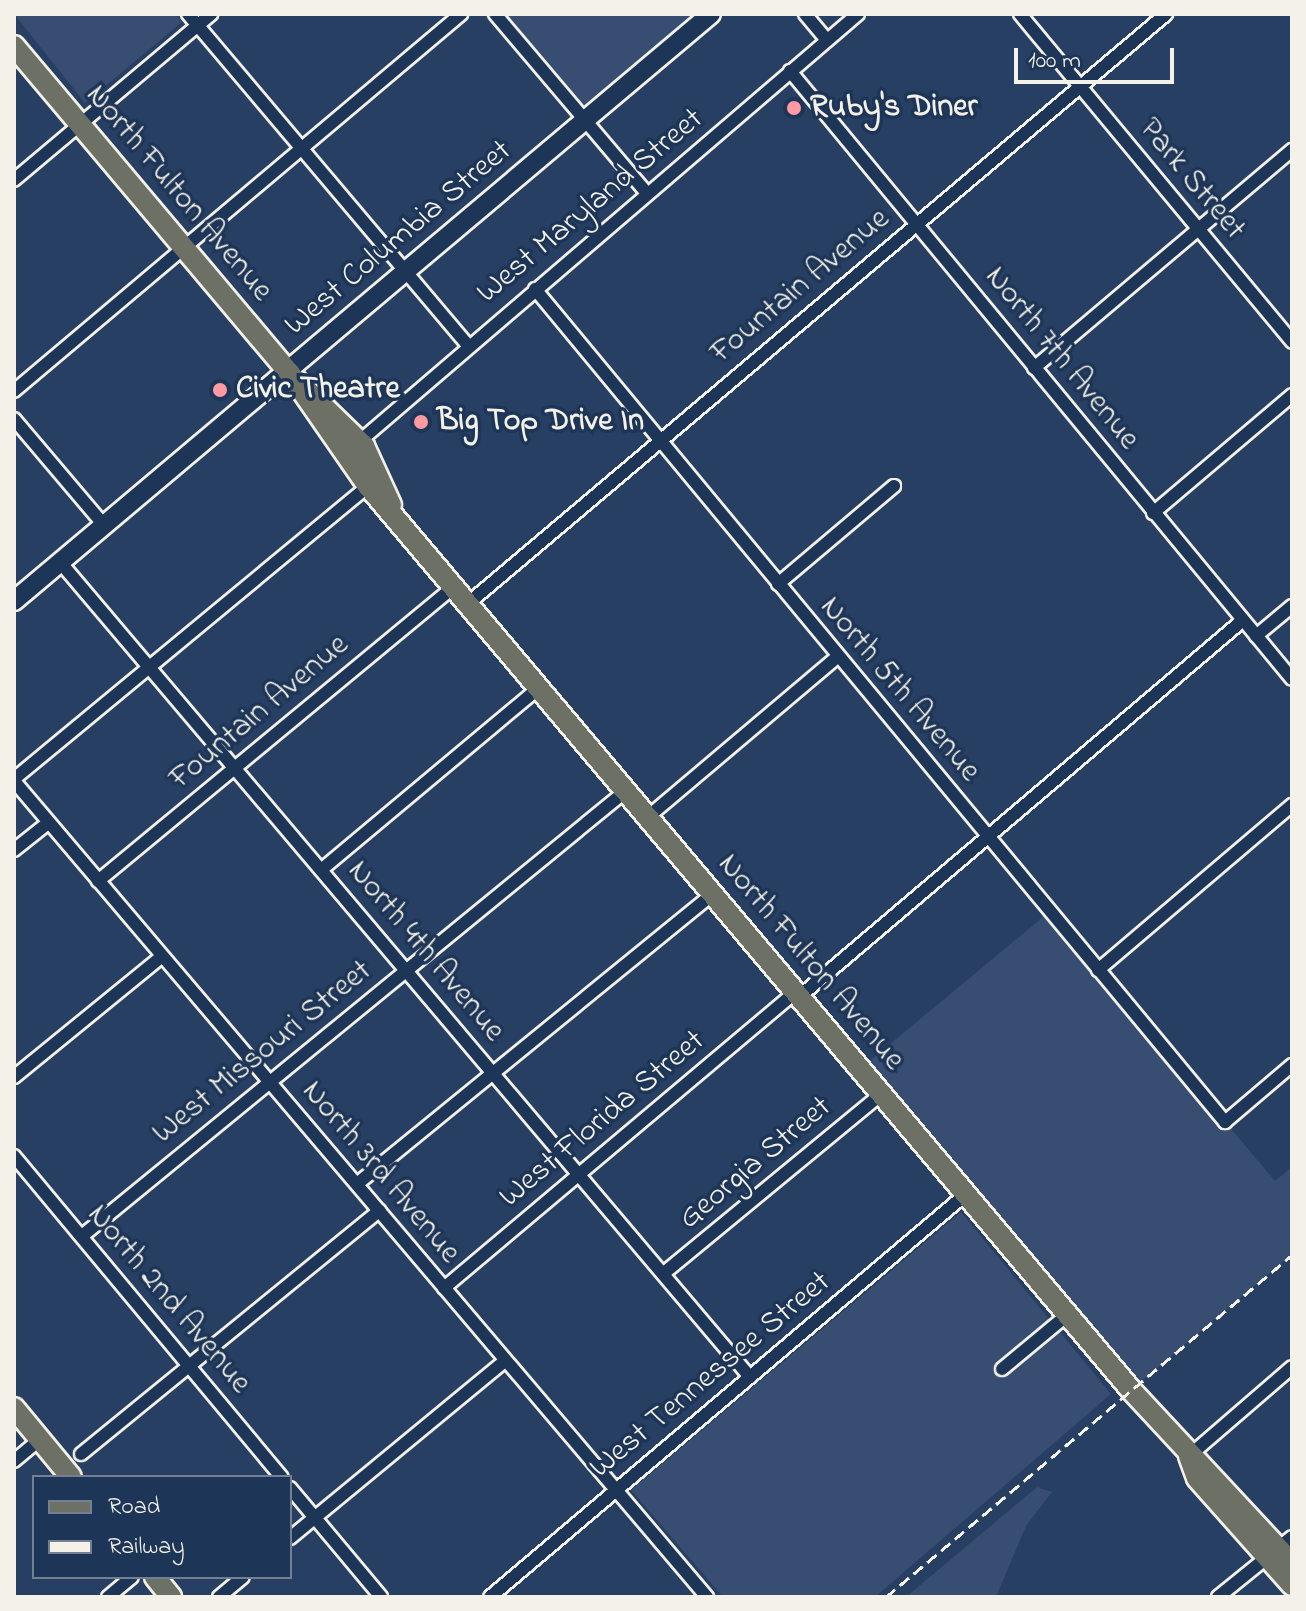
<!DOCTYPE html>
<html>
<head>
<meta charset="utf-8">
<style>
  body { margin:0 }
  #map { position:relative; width:1306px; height:1611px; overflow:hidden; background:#273f62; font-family:"Indie Flower",sans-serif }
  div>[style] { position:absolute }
  .built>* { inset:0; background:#374d71 }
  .roads { filter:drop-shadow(2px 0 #f4f1e8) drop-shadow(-2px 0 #f4f1e8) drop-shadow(0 2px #f4f1e8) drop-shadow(0 -2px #f4f1e8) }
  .street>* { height:12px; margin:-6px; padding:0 6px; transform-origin:6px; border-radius:6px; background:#1d3557 }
  .secondary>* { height:18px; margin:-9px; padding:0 9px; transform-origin:9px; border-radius:9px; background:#1d3557 }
  .primary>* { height:20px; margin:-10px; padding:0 10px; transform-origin:10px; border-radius:10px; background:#6c7065 }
  .rail>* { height:3px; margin-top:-1.5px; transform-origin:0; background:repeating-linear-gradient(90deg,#f4f1e8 0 12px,transparent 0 18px) }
  .dots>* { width:22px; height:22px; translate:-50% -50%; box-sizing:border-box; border:4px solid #1d3557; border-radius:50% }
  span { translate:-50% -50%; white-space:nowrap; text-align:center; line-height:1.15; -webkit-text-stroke:7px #1d3557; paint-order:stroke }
  .poi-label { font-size:32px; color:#f4f1e8; font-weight:700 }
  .left { translate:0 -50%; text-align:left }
  .street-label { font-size:32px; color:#f4f1e8 }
  .frame { position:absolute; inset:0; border:16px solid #f4f1e8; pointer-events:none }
  .legend { position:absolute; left:32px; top:1475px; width:260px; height:104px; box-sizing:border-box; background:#1d3557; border:2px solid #738091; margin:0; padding:10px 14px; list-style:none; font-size:24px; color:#f4f1e8 }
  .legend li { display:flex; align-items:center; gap:16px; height:40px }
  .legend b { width:40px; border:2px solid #738091 }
  .scale { position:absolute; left:1014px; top:48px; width:160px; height:36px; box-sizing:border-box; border:4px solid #f4f1e8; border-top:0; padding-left:10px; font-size:24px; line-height:28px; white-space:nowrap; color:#f4f1e8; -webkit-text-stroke:6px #1d3557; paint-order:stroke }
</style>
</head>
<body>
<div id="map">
  <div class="built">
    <i style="clip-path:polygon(14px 14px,175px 14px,182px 22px,85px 103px)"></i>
    <i style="clip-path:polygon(496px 14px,710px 14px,585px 120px)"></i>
    <i style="clip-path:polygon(1049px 912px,1275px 1181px,1292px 1167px,1292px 1254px,1131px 1390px,860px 1069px)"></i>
    <i style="clip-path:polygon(961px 1212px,1111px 1394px,875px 1597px,723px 1597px,631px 1490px)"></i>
    <i style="clip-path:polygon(1037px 1487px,1052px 1492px,1026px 1526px,996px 1597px,906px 1597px)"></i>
  </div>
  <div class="roads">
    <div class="street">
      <i style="left:188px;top:14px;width:435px;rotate:49.8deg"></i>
      <i style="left:495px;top:14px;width:235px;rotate:49.7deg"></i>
      <i style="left:805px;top:14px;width:34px;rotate:50deg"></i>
      <i style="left:1020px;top:14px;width:426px;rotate:50.3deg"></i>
      <i style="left:790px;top:71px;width:788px;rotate:50.45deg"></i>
      <i style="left:14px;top:180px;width:258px;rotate:-40.1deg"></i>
      <i style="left:535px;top:289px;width:1082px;rotate:50.36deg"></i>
      <i style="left:1225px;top:1122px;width:88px;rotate:-40.4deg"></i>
      <i style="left:1034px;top:368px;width:338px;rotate:-40.2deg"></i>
      <i style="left:14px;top:391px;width:585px;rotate:-40.14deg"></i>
      <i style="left:14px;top:419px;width:139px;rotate:49.7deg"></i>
      <i style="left:360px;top:441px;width:656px;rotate:-40.61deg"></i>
      <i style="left:1153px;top:513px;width:182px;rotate:-40.3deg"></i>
      <i style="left:60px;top:562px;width:1068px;rotate:49.75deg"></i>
      <i style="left:778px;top:584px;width:152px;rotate:-40.2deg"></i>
      <i style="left:471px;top:601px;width:910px;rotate:-40.18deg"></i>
      <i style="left:1256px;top:636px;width:47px;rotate:-39.8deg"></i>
      <i style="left:14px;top:779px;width:460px;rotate:-39.6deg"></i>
      <i style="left:14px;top:781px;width:1071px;rotate:49.66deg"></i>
      <i style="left:649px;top:816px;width:246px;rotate:-40.2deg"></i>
      <i style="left:14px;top:850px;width:43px;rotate:-38.5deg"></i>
      <i style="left:321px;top:870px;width:287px;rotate:-39.9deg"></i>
      <i style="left:98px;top:881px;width:465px;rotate:-39.6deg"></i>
      <i style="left:1098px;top:970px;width:255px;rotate:-40.4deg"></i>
      <i style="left:799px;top:997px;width:582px;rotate:-40.33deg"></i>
      <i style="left:14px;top:1077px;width:190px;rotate:-39.2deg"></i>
      <i style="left:14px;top:1156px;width:418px;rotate:50.2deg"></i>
      <i style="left:357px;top:1184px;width:458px;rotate:-39.2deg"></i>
      <i style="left:82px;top:1236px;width:704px;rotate:-39.3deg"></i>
      <i style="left:664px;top:1273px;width:281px;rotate:-39.5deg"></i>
      <i style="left:444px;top:1288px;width:459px;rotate:-40.1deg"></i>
      <i style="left:1002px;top:1369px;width:85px;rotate:-39.7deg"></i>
      <i style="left:81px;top:1454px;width:385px;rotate:-39.2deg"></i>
      <i style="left:1189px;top:1456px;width:136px;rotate:-40.8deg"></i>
      <i style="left:14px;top:1461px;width:34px;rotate:-40deg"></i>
      <i style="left:290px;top:1488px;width:142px;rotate:50.1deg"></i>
      <i style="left:290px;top:1538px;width:278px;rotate:-39.5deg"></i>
      <i style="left:108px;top:1597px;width:31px;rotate:-40deg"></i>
      <i style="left:219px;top:1597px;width:31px;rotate:-40deg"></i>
      <i style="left:490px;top:1597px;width:624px;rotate:-40.25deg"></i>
      <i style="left:1218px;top:1597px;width:95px;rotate:-39deg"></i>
    </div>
    <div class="secondary">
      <i style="left:14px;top:601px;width:911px;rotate:-40.1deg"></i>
    </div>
    <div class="primary">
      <i style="left:14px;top:46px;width:426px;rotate:49.9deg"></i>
      <i style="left:289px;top:372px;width:139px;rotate:55.3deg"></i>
      <i style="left:368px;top:486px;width:1183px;rotate:49.83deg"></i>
      <i style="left:1131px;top:1390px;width:236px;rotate:47.1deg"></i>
      <i style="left:296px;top:380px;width:95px;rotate:44.1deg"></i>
      <i style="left:364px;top:446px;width:65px;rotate:65.4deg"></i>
      <i style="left:14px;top:1408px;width:89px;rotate:50.4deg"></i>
      <i style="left:1189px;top:1456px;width:23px;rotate:70deg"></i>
      <i style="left:1197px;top:1478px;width:143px;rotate:48.4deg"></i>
      <i style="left:155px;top:1577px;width:26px;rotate:51deg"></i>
    </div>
  </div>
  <div class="rail">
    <i style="left:886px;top:1597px;width:531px;rotate:-40.11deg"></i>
  </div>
  <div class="dots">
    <i style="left:794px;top:108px;background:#ff9aa2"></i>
    <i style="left:220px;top:390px;background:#ff9aa2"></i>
    <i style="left:421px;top:422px;background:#ff9aa2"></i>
  </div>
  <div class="poi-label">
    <span class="left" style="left:810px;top:108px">Ruby's Diner</span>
    <span class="left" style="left:236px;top:390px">Civic Theatre</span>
    <span class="left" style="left:437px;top:422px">Big Top Drive In</span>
  </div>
  <div class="street-label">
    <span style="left:1191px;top:180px;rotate:50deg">Park Street</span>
    <span style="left:178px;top:194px;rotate:50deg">North Fulton Avenue</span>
    <span style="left:591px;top:207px;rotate:-40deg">West Maryland Street</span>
    <span style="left:399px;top:239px;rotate:-40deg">West Columbia Street</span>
    <span style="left:801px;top:287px;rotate:-40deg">Fountain Avenue</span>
    <span style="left:1061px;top:359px;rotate:51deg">North 7th Avenue</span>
    <span style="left:899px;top:690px;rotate:50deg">North 5th Avenue</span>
    <span style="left:260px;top:713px;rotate:-40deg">Fountain Avenue</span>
    <span style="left:425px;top:952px;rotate:50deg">North 4th Avenue</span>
    <span style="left:810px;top:963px;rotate:50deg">North Fulton Avenue</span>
    <span style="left:263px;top:1053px;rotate:-39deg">West Missouri Street</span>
    <span style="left:603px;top:1120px;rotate:-40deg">West Florida Street</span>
    <span style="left:756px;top:1164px;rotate:-40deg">Georgia Street</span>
    <span style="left:380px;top:1173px;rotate:50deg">North 3rd Avenue</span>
    <span style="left:168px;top:1300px;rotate:50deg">North 2nd Avenue</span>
    <span style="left:711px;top:1376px;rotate:-40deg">West Tennessee Street</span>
  </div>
  <div class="frame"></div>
  <ul class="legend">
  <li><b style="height:10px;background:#6c7065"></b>Road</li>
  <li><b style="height:10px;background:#f4f1e8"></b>Railway</li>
  </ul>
  <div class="scale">100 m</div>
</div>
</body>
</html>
